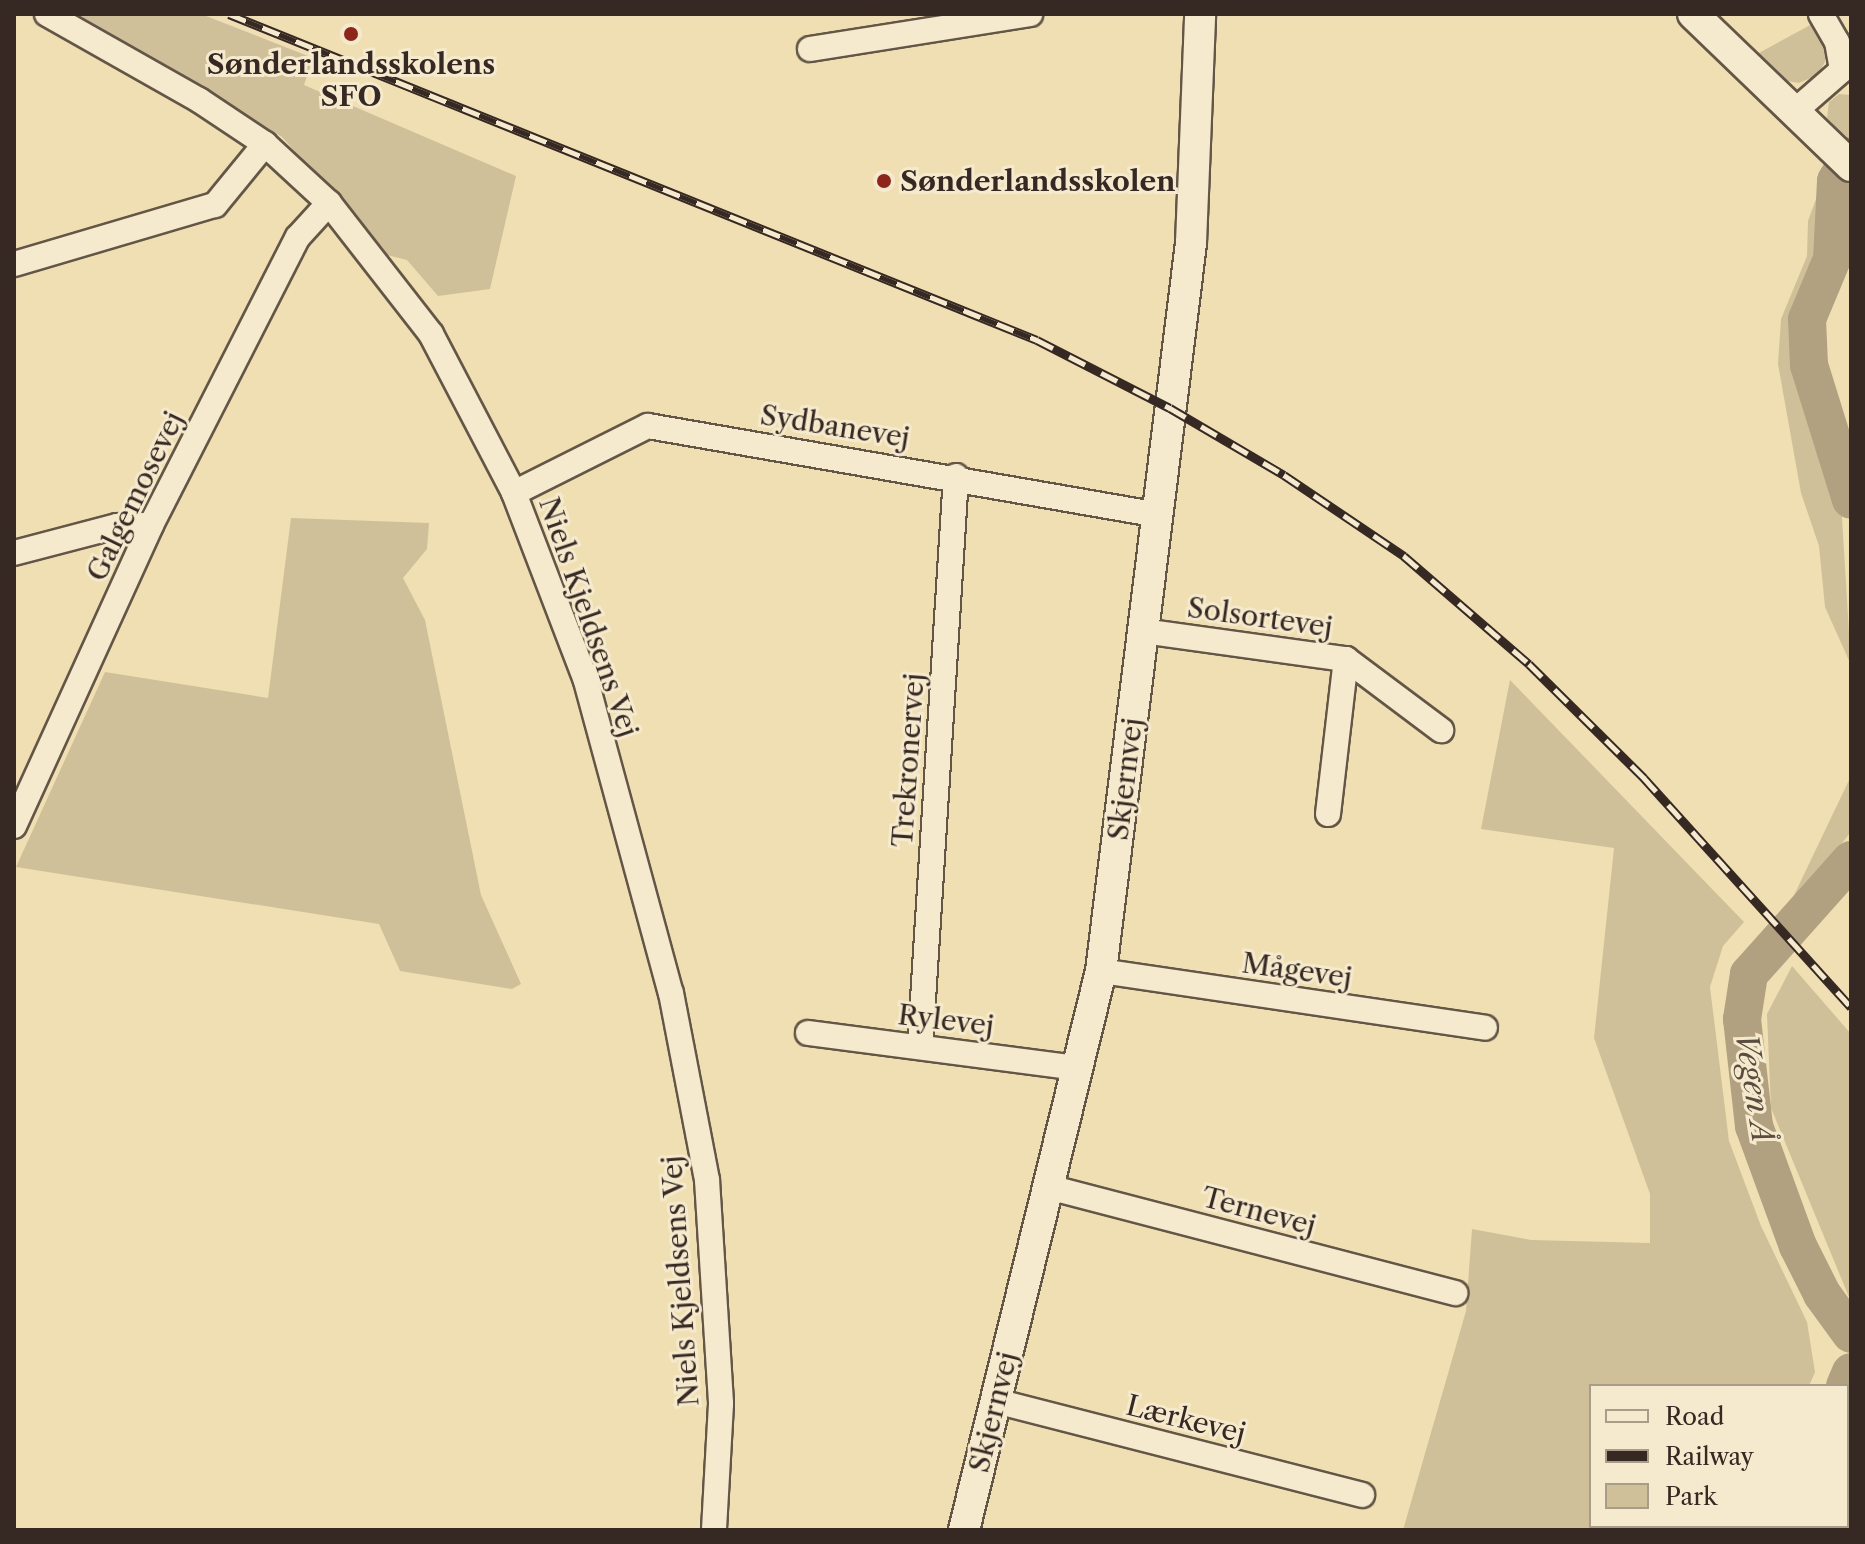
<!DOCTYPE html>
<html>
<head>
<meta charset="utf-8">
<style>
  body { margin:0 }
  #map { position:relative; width:1865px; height:1544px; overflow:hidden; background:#f0dfb2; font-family:"Libre Caslon Text",serif }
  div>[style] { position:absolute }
  .green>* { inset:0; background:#d0c09a }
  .river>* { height:38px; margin:-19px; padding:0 19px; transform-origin:19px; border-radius:19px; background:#b1a181 }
  .roads { filter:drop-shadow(2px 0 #645647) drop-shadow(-2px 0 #645647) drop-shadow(0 2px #645647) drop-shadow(0 -2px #645647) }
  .minor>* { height:24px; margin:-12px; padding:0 12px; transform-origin:12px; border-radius:12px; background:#f5eacd }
  .tertiary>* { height:30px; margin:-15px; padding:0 15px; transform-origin:15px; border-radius:15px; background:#f5eacd }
  .rail>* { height:9px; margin-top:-4.5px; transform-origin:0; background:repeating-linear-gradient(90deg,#f5eacd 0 18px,#362823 0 36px); box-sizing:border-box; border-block:2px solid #362823 }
  .dots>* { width:22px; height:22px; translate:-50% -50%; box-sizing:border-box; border:4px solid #f5eacd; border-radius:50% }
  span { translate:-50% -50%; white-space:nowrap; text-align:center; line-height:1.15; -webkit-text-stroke:6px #f5eacd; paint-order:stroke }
  .poi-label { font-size:28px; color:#362823; font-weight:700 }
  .left { translate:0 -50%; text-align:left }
  .street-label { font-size:28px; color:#362823 }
  .water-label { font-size:30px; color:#5b4c3f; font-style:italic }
  .frame { position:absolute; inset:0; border:16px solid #362823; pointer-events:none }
  .legend { position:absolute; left:1589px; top:1384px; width:260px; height:144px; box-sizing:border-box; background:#f5eacd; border:2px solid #a99c89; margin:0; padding:10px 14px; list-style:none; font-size:24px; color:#362823 }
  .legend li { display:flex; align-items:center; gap:16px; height:40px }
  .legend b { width:40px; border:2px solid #a99c89 }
</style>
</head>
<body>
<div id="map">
  <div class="green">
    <i style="clip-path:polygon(74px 14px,201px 14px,313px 58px,304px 85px,516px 176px,490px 289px,438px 296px,407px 260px,387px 255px,282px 137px)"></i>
    <i style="clip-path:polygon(1814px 23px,1826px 47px,1825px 62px,1817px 75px,1799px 83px,1781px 80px,1729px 28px,1757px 54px)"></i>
    <i style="clip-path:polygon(1839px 94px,1851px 95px,1851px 141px,1827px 118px,1829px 102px)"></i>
    <i style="clip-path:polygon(1827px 169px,1817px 264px,1793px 320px,1795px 371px,1840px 485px,1851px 665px,1825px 607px,1819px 546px,1801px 493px,1778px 364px,1781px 319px,1807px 256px,1808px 221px)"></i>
    <i style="clip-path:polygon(291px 518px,429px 523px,427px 549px,403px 578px,425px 620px,481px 895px,521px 984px,512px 989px,400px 971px,379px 924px,16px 867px,105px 672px,268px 698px)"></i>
    <i style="clip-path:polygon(1510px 680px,1744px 922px,1723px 946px,1710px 987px,1729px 1141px,1761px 1226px,1807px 1322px,1815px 1372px,1809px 1386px,1591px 1386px,1591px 1526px,1672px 1526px,1664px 1530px,1403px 1530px,1466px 1311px,1472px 1229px,1531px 1240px,1650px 1243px,1650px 1194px,1594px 1038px,1614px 848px,1481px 829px)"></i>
    <i style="clip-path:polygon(1851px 776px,1851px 832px,1786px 912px)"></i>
    <i style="clip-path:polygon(1792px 966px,1851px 1034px,1851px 1302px,1771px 1108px,1767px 1014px)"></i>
    <i style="clip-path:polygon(1851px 1401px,1851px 1530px,1795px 1530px,1847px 1526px)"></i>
  </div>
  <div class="river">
    <i style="left:1851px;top:156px;width:29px;rotate:121deg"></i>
    <i style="left:1836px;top:181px;width:78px;rotate:92.9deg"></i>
    <i style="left:1832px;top:259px;width:65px;rotate:112.6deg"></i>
    <i style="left:1807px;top:319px;width:46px;rotate:87.5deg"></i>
    <i style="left:1809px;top:365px;width:141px;rotate:72.7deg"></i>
    <i style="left:1851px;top:860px;width:153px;rotate:131.8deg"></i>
    <i style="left:1749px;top:974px;width:46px;rotate:98.8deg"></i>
    <i style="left:1742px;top:1019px;width:108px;rotate:83.6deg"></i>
    <i style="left:1754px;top:1126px;width:128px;rotate:69.9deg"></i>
    <i style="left:1798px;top:1246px;width:54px;rotate:63.4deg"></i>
    <i style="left:1822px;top:1294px;width:49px;rotate:54.1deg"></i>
    <i style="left:1845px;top:1386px;width:15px;rotate:-67deg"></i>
    <i style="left:1772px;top:1530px;width:4px;rotate:-76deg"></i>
  </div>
  <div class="roads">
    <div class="minor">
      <i style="left:47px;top:14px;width:175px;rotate:29.5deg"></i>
      <i style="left:199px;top:100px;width:79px;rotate:33.7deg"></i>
      <i style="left:265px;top:144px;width:87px;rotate:42.7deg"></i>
      <i style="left:329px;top:203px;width:166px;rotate:52.1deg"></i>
      <i style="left:431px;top:334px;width:179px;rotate:62.4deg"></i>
      <i style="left:514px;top:493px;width:201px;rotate:69deg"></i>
      <i style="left:586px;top:681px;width:323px;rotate:74.8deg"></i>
      <i style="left:671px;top:993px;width:190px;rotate:79.1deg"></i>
      <i style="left:707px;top:1180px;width:224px;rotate:86.4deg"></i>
      <i style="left:721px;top:1404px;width:126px;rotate:93.2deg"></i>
      <i style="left:810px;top:49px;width:223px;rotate:-9deg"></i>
      <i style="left:1795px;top:111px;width:62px;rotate:-41.1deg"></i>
      <i style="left:1842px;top:70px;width:28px;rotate:-100deg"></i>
      <i style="left:1837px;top:42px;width:32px;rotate:-120deg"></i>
      <i style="left:14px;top:264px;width:209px;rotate:-16.4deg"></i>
      <i style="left:215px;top:205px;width:79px;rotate:-50.7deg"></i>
      <i style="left:514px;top:493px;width:150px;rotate:-26.6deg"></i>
      <i style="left:648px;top:426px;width:519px;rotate:9.88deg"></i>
      <i style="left:14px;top:553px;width:106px;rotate:-14.7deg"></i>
      <i style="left:117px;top:526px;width:34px;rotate:-2deg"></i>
      <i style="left:1143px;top:631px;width:205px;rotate:7.9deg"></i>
      <i style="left:1346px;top:659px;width:119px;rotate:36.8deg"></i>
      <i style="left:1328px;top:814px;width:156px;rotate:-83.4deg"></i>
      <i style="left:14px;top:826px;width:331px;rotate:-65.5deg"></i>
      <i style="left:151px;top:525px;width:323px;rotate:-63deg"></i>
      <i style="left:298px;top:237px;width:46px;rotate:-47.6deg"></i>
      <i style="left:1101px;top:971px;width:388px;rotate:8.4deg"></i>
      <i style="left:808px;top:1033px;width:270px;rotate:7.4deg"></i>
      <i style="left:920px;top:1047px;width:572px;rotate:-86.39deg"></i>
      <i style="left:1048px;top:1187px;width:421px;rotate:14.6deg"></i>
      <i style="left:996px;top:1401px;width:378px;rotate:14.4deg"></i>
    </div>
    <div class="tertiary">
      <i style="left:1693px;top:14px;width:219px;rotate:43.9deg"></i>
      <i style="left:964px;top:1530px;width:576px;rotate:-76.23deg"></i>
      <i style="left:1101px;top:971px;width:734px;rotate:-82.95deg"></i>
      <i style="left:1191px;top:243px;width:229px;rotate:-87.7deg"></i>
    </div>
  </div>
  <div class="rail">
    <i style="left:229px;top:14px;width:871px;rotate:21.97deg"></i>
    <i style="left:1037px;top:340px;width:149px;rotate:27.1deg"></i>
    <i style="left:1170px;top:408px;width:132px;rotate:30.4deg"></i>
    <i style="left:1284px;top:475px;width:145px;rotate:34deg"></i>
    <i style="left:1404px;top:556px;width:165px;rotate:40.8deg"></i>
    <i style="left:1529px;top:664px;width:162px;rotate:44.7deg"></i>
    <i style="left:1644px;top:778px;width:309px;rotate:47.9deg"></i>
  </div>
  <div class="dots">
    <i style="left:351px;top:34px;background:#8f2418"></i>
    <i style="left:884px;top:181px;background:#8f2418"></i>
  </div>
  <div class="poi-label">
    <span style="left:351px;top:80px">Sønderlandsskolens<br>SFO</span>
    <span class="left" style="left:900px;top:181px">Sønderlandsskolen</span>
  </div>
  <div class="street-label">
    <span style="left:835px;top:426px;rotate:9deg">Sydbanevej</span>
    <span style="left:135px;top:496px;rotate:-64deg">Galgemosevej</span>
    <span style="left:589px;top:617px;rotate:71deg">Niels Kjeldsens Vej</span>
    <span style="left:1260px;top:617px;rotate:8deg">Solsortevej</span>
    <span style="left:908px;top:760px;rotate:-86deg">Trekronervej</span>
    <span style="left:1125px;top:779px;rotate:-83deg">Skjernvej</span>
    <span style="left:1297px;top:970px;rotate:8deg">Mågevej</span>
    <span style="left:946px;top:1020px;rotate:7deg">Rylevej</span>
    <span style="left:1259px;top:1211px;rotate:15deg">Ternevej</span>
    <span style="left:680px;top:1281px;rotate:-94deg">Niels Kjeldsens Vej</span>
    <span style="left:993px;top:1412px;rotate:-76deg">Skjernvej</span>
    <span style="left:1186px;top:1419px;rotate:14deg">Lærkevej</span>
  </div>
  <div class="water-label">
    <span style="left:1754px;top:1088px;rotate:81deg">Vegen Å</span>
  </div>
  <div class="frame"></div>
  <ul class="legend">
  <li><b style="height:10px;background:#f5eacd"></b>Road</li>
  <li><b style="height:10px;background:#362823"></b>Railway</li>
  <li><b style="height:22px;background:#d0c09a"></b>Park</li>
  </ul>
</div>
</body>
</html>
